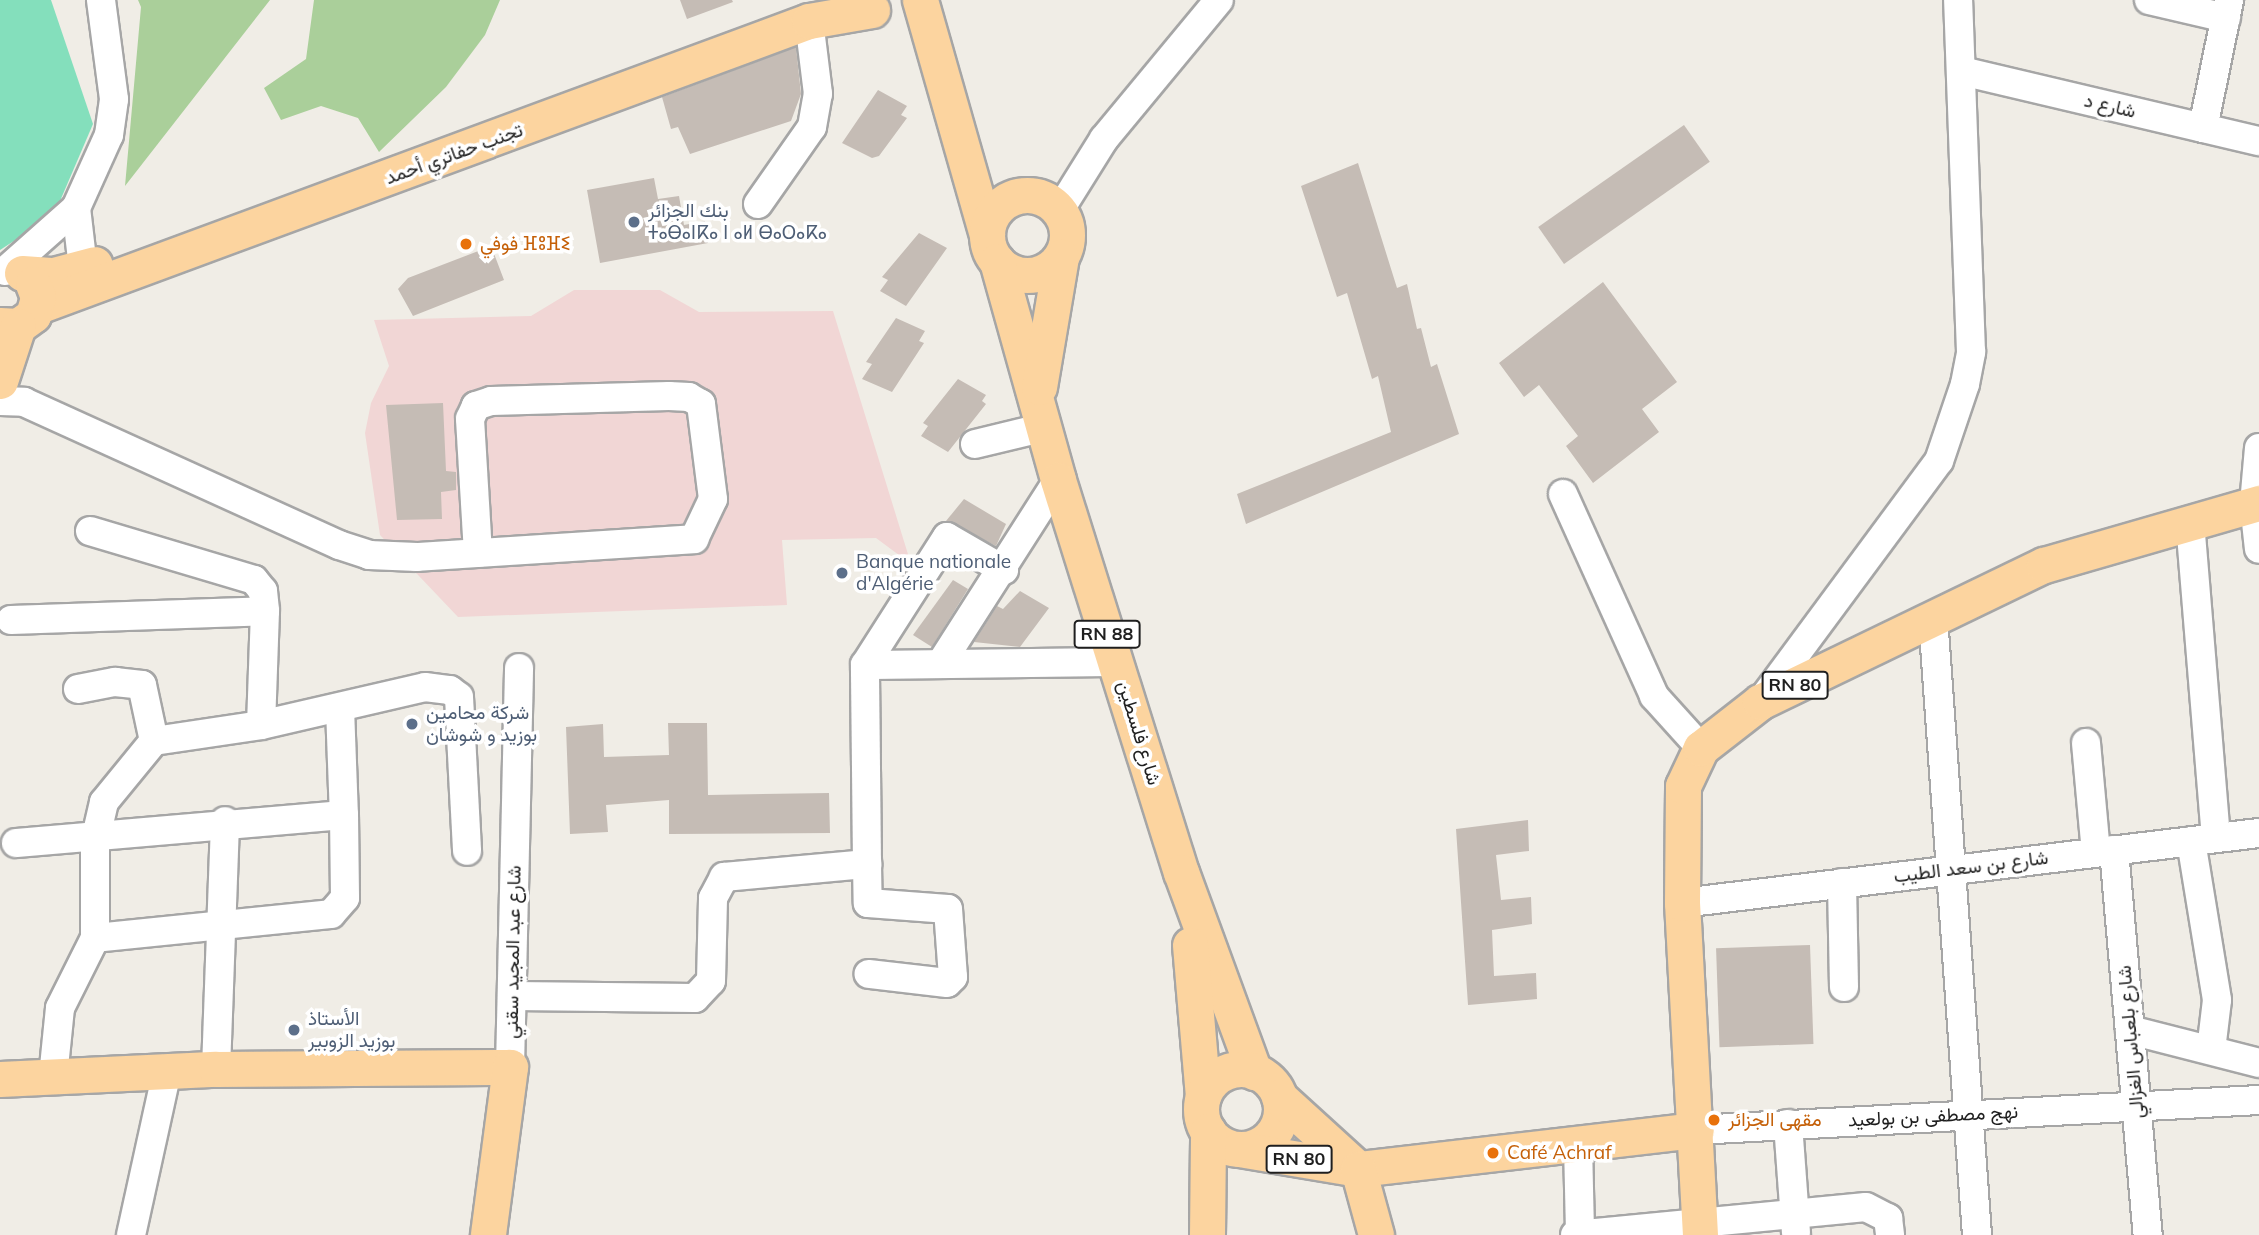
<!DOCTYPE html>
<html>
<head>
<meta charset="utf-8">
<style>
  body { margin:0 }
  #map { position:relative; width:2259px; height:1235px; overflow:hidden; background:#f0ede6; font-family:Mulish,Vazirmatn,"Noto Sans Tifinagh",sans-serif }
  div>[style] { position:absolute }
  .commercial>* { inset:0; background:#f1d6d5 }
  .forest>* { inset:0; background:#aacf9a }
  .pitch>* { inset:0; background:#84dfbc }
  .building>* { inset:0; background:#c5bcb5; transform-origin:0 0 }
  .roads { filter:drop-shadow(2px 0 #a6a6a6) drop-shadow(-2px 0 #a6a6a6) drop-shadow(0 2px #a6a6a6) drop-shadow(0 -2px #a6a6a6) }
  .minor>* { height:28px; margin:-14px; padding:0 14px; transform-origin:14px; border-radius:14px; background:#fff }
  .major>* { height:35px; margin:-17.5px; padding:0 17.5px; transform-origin:17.5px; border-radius:17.5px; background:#fcd49f }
  .major>.ring { margin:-17.5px; padding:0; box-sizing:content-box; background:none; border:35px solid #fcd49f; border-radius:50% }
  .dots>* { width:19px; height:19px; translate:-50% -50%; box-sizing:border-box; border:4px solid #fff; border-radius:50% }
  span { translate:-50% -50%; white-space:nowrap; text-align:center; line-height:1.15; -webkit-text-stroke:7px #fff; paint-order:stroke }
  .shield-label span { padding:2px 5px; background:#fff; border:2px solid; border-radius:5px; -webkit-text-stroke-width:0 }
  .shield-label { font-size:18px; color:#1f1f1f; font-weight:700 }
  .street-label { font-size:19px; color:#1f1f1f }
  .service-label { font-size:19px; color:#4e5e75 }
  .left { translate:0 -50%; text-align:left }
  .food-label { font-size:19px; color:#c56008 }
</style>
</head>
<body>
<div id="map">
  <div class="commercial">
    <i style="clip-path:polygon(574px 290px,660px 290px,699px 312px,833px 311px,911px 564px,876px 538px,782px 540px,787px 605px,458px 617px,380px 535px,365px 433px,371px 403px,389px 366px,374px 320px,531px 316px)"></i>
  </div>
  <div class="forest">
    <i style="clip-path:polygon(138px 0,270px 0,125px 186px,141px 7px)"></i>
    <i style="clip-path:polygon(314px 0,500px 0,485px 35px,446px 87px,379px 152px,358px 118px,321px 106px,281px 120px,264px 88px,306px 59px)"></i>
  </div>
  <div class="pitch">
    <i style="clip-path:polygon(0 0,51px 0,93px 124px,54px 215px,0 250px)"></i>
  </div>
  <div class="building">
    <i style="clip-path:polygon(680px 0,732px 0,733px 2px,687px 19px)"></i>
    <i style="clip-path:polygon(796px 47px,801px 94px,791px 121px,690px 154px,678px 127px,671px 129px,662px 97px)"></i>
    <i style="clip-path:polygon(878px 90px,907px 106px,901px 115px,907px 118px,879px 156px,872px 158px,842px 143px)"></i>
    <i style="left:1684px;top:125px;width:45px;height:178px;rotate:55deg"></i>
    <i style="clip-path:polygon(1358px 163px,1397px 288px,1407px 284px,1417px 329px,1421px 328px,1431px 367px,1437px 364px,1459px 434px,1246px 524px,1237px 494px,1391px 432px,1378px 376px,1372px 379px,1347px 293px,1337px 297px,1301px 186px)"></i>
    <i style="clip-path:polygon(654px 178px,658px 199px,679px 196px,684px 225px,705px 221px,708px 243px,600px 263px,587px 190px)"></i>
    <i style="clip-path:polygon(919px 233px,947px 248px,906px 306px,880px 291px,888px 280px,882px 277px)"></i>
    <i style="clip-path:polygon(481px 250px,484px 256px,493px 251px,504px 280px,413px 316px,398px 289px,408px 278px)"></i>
    <i style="clip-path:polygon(1603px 282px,1677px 382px,1642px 409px,1659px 432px,1593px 483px,1566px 446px,1578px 436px,1539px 385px,1524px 397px,1499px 363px)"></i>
    <i style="clip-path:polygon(896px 318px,925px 331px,919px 341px,924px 343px,892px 392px,862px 379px,872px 364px,866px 362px)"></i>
    <i style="clip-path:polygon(958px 379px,986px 395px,982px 401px,986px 404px,948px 452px,921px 436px,928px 426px,923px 423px)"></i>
    <i style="clip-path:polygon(443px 403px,446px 471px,456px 472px,456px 490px,441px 492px,442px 519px,397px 520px,386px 405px)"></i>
    <i style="clip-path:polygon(964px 499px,1006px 524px,996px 546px,946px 521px)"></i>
    <i style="clip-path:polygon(953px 580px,968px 589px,932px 647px,913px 635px)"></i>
    <i style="clip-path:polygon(1020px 591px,1049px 608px,1020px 647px,974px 642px,997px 606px,1003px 609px)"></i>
    <i style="clip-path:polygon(668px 723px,707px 723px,708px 795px,829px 793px,830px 833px,669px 834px,669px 800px,606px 805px,608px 832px,570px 834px,566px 727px,603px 724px,604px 757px,669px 755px)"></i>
    <i style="clip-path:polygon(1528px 820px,1529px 851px,1496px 855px,1501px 900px,1531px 897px,1532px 924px,1492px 930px,1494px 976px,1536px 973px,1537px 999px,1468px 1005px,1456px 829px)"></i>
    <i style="left:1810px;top:945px;width:99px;height:94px;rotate:88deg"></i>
  </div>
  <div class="roads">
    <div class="minor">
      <i style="left:2149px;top:0;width:79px;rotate:13.2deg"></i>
      <i style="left:1962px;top:71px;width:305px;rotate:13.3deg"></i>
      <i style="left:2203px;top:128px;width:131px;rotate:-78.5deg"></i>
      <i style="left:758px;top:204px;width:94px;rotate:-55deg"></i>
      <i style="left:812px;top:127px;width:34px;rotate:-80deg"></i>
      <i style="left:818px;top:94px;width:74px;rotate:-97deg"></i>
      <i style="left:76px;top:208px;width:60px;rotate:83.3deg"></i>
      <i style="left:1059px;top:211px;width:85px;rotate:-58deg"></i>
      <i style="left:1104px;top:139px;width:180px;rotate:-50.4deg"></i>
      <i style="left:5px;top:271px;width:95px;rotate:-41.6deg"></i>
      <i style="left:76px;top:208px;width:80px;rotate:-65.7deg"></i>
      <i style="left:109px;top:135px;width:36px;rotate:-82deg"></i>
      <i style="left:114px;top:99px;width:100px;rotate:-97.5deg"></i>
      <i style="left:0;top:401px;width:24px;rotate:2deg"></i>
      <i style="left:24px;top:402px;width:346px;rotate:24.4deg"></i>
      <i style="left:339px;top:545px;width:32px;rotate:18deg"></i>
      <i style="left:369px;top:555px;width:48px;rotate:2.4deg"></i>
      <i style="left:417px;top:557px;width:278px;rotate:-3.7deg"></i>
      <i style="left:694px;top:539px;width:44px;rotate:-64.6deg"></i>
      <i style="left:713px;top:499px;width:96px;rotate:-97.2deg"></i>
      <i style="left:701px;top:404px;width:14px;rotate:-150deg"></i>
      <i style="left:689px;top:397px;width:20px;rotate:-177deg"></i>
      <i style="left:669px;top:396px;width:178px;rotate:178.4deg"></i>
      <i style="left:491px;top:401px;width:16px;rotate:162deg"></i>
      <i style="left:476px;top:406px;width:14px;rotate:115deg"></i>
      <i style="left:470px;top:419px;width:134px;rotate:86.6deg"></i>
      <i style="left:975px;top:444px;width:73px;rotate:-13.5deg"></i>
      <i style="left:2259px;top:448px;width:56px;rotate:95.1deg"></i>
      <i style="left:2254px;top:504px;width:45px;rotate:83.7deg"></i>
      <i style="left:1563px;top:494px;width:222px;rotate:65.7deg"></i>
      <i style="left:1654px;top:696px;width:70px;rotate:47.9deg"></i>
      <i style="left:2190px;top:522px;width:316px;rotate:85.3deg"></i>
      <i style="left:90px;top:531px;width:171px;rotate:16.6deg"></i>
      <i style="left:254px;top:580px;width:14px;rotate:51deg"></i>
      <i style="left:263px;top:591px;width:20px;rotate:84deg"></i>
      <i style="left:1933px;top:617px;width:620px;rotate:85.93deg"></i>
      <i style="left:11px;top:620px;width:254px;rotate:-2deg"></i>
      <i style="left:265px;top:611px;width:114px;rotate:92deg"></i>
      <i style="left:941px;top:663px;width:217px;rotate:-57.4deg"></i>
      <i style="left:865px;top:665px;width:252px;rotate:-0.7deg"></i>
      <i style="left:78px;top:689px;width:38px;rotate:-11deg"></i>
      <i style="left:115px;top:682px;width:27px;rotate:6deg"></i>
      <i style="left:142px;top:685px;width:57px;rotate:77.9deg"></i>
      <i style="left:1762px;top:700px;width:297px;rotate:-53.5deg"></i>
      <i style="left:1939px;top:461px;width:81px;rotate:-71.3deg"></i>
      <i style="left:1965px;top:384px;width:33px;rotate:-79deg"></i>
      <i style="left:1971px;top:352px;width:352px;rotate:-92.1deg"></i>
      <i style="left:340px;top:708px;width:107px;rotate:87.9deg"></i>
      <i style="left:2086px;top:743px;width:109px;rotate:84.8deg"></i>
      <i style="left:2191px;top:841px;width:161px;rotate:80.7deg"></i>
      <i style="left:2217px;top:1000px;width:50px;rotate:96.8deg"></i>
      <i style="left:16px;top:843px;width:329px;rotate:-4.9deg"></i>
      <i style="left:344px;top:815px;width:83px;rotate:89.3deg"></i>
      <i style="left:345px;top:898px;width:21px;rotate:131deg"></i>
      <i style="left:331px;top:914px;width:237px;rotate:174.2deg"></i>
      <i style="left:95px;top:938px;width:78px;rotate:116.6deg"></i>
      <i style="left:60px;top:1008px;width:69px;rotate:95.8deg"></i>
      <i style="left:2114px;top:850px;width:386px;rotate:85deg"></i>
      <i style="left:867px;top:864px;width:39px;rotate:89deg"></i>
      <i style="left:868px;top:903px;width:80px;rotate:4.3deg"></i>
      <i style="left:948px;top:909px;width:68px;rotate:85.8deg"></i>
      <i style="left:953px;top:977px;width:8px;rotate:135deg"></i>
      <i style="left:947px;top:983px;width:79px;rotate:-173.4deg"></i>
      <i style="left:1842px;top:883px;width:104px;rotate:88.9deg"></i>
      <i style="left:1682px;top:903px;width:581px;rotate:-6.92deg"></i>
      <i style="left:95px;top:938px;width:97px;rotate:-90deg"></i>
      <i style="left:95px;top:841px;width:40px;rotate:-77deg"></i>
      <i style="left:104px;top:802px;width:79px;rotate:-50.7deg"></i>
      <i style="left:154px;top:741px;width:108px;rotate:-8.5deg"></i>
      <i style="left:261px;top:725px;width:168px;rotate:-13deg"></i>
      <i style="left:425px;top:687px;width:25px;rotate:7deg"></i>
      <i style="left:450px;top:690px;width:11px;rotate:38deg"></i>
      <i style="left:459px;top:697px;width:154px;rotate:87deg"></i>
      <i style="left:514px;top:996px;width:181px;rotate:0.6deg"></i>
      <i style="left:695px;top:998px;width:23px;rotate:-47deg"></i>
      <i style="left:711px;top:981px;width:83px;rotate:-88.6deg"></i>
      <i style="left:713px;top:898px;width:24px;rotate:-62deg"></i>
      <i style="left:724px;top:877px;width:144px;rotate:-5.2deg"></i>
      <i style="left:867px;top:864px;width:199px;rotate:-90.6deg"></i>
      <i style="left:865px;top:665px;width:152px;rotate:-57.4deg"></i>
      <i style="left:947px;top:537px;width:66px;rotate:30.1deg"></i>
      <i style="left:2130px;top:1030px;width:133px;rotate:14.3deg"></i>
      <i style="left:510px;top:1067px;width:399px;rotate:-88.7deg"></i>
      <i style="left:216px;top:1069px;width:248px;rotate:-87.9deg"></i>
      <i style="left:1788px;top:1124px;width:109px;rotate:85.8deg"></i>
      <i style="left:1696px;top:1130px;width:564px;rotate:-3.05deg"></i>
      <i style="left:1578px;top:1144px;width:91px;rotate:88.7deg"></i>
      <i style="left:131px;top:1235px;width:168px;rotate:-77.6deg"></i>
      <i style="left:1575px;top:1235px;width:292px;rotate:-5.5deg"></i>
      <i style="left:1866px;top:1207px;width:25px;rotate:27deg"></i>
      <i style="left:1888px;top:1218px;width:17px;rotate:83deg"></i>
    </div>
    <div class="major">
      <i style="left:920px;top:0;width:244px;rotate:74.1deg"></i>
      <i class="ring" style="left:987px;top:195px;width:45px;height:45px"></i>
      <i style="left:997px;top:261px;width:227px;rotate:74.4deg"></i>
      <i style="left:1058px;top:480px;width:411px;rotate:72.6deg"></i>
      <i style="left:1181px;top:872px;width:213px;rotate:69.9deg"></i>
      <i style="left:22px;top:273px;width:32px;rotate:4deg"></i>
      <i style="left:54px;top:275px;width:42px;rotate:-15deg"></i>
      <i style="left:38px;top:306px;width:822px;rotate:-20.29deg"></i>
      <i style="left:809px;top:21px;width:64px;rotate:-9.9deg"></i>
      <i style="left:0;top:325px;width:18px;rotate:3deg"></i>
      <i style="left:18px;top:326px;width:19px;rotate:-36deg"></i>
      <i style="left:33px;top:315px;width:19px;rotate:-74deg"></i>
      <i style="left:38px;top:297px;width:14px;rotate:-111deg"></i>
      <i style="left:0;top:381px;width:58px;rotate:-71.9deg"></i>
      <i style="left:1039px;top:387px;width:132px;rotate:-80.4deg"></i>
      <i style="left:1190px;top:945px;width:152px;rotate:85.1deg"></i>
      <i class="ring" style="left:1201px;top:1069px;width:45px;height:45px"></i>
      <i style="left:0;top:1079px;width:216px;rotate:-2.7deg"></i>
      <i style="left:216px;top:1069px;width:294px;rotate:-0.4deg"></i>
      <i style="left:510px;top:1067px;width:169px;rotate:97.5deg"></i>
      <i style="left:1279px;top:1097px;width:107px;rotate:42.3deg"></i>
      <i style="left:1239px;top:1149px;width:121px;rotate:9.5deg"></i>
      <i style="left:1358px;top:1169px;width:340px;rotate:-6.6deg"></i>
      <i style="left:1358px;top:1169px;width:68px;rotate:74.7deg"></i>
      <i style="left:1207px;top:1235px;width:104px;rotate:-89.4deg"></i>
      <i style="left:1700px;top:1235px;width:332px;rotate:-93.1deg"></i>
      <i style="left:1682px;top:903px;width:117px;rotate:-89.5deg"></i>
      <i style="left:1683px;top:786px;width:42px;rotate:-64.7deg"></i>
      <i style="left:1701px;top:748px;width:75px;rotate:-37.9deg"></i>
      <i style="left:1760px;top:702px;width:315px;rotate:-25.8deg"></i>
      <i style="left:2044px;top:565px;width:224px;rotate:-16.1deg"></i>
    </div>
  </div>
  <div class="dots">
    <i style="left:634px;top:222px;background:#5c6f8a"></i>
    <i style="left:466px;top:244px;background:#e8710a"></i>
    <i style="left:842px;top:573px;background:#5c6f8a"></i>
    <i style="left:412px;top:724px;background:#5c6f8a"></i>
    <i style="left:294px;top:1030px;background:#5c6f8a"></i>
    <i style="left:1714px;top:1120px;background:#e8710a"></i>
    <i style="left:1493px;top:1153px;background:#e8710a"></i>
  </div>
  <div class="shield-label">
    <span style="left:1107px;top:634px">RN 88</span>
    <span style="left:1795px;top:685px">RN 80</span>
    <span style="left:1299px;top:1159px">RN 80</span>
  </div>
  <div class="street-label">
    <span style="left:2110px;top:106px;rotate:13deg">شارع د</span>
    <span style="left:454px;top:154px;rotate:-20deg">تجنب حفاتري أحمد</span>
    <span style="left:1139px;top:733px;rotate:73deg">شارع فلسطين</span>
    <span style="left:1971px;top:867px;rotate:-7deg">شارع بن سعد الطيب</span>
    <span style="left:513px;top:952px;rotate:-89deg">شارع عبد المجيد سقني</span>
    <span style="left:2131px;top:1042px;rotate:-95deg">شارع بلعباس الغزالي</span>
    <span style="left:1933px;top:1116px;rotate:-3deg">نهج مصطفى بن بولعيد</span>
  </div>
  <div class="service-label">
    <span class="left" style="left:648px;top:222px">بنك الجزائر<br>ⵜⴰⴱⴰⵏⴽⴰ ⵏ ⴰⵍ ⴱⴰⵔⴰⴽⴰ</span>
    <span class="left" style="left:856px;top:573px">Banque nationale<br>d'Algérie</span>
    <span class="left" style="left:426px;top:724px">شركة محامين<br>بوزيد و شوشان</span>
    <span class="left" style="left:308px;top:1030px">الأستاذ<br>بوزيد الزوبير</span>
  </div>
  <div class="food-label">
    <span class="left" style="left:480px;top:244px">فوفي ⴼⵓⴼⵉ</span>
    <span class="left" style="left:1728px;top:1120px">مقهى الجزائر</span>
    <span class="left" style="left:1507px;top:1153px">Café Achraf</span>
  </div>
</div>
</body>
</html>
